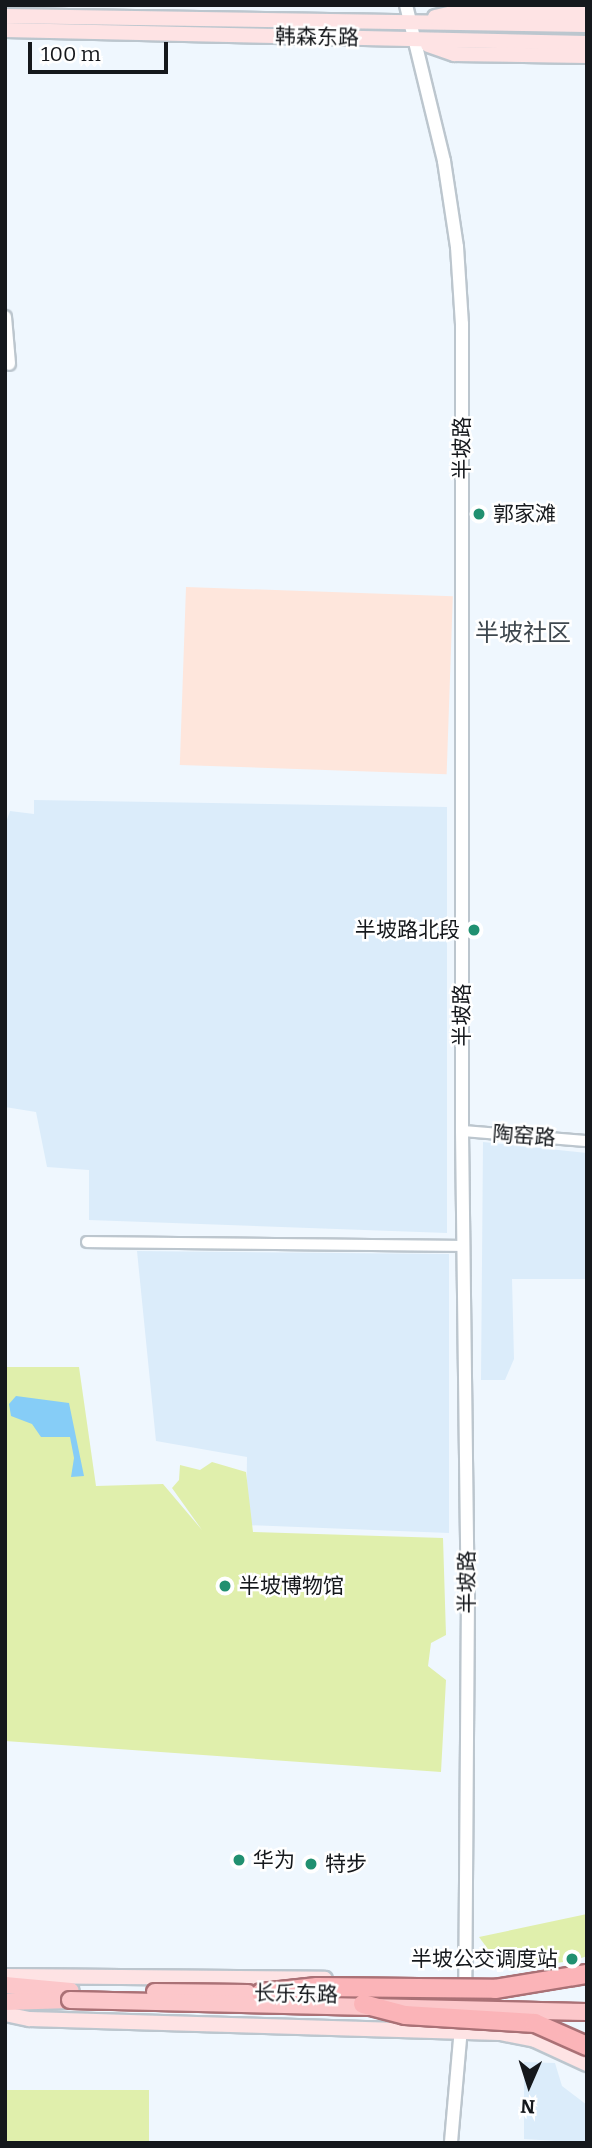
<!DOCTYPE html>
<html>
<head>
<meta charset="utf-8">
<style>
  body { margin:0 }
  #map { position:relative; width:592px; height:2148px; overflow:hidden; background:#eff7fe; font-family:Bitter,"Noto Sans SC",serif }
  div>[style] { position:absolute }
  .built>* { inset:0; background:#dbecfa }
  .education>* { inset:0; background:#fee6dc; transform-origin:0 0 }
  .green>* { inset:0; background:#e0efac; transform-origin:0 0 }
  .water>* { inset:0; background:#86cdf7 }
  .roads { filter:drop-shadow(2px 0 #bcc6ce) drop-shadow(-2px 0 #bcc6ce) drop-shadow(0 2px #bcc6ce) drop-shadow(0 -2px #bcc6ce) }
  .minor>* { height:10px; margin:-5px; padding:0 5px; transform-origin:5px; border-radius:5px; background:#fff }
  .tertiary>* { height:12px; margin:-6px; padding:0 6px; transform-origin:6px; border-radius:6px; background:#fff }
  .secondary>* { height:14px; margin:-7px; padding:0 7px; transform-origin:7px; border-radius:7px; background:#fee3e4 }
  .primary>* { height:16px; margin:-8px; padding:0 8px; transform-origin:8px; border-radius:8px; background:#fcc7ca }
  .bridges { filter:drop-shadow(2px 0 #aa7176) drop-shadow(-2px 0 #aa7176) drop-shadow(0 2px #aa7176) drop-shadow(0 -2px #aa7176) }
  .primary-bridge>* { height:16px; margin:-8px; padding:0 8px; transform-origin:8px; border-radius:8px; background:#fcc7ca }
  .trunk-bridge>* { height:18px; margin:-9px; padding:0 9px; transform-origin:9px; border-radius:9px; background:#fbb4b8 }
  .dots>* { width:19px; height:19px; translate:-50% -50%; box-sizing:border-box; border:4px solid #fff; border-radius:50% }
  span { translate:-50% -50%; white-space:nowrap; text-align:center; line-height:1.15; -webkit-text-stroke:5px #fff; paint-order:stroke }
  .street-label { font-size:21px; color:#15181c }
  .poi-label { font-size:21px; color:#15181c }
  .left { translate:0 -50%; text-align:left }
  .right { translate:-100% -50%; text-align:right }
  .quarter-label { font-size:24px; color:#3e474e }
  .frame { position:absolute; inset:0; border:7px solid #15181c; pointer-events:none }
  .north { position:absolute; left:494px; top:2050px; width:70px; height:70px; -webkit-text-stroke:5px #fff; paint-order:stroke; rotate:183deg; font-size:19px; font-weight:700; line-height:28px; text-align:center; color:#15181c }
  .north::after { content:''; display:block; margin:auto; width:24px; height:32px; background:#15181c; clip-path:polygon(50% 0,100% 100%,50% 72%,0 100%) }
  .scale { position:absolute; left:28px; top:42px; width:140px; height:32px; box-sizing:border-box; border:4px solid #15181c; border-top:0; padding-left:9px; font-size:21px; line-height:24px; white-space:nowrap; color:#15181c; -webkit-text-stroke:5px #fff; paint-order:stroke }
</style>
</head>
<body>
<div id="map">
  <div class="built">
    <i style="clip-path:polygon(34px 800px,447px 807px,447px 1233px,89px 1220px,89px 1170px,47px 1167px,36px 1112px,5px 1107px,5px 825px,10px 811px,34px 814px)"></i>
    <i style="clip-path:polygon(483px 1142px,587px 1153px,587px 1279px,512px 1279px,514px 1359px,505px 1380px,481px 1380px)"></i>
    <i style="clip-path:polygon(137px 1251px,449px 1254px,449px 1533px,246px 1525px,247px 1457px,156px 1441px)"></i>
    <i style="clip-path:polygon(524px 2062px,555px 2063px,562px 2086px,587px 2105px,587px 2143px,524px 2139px)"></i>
  </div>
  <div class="education">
    <i style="left:186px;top:587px;width:267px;height:178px;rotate:2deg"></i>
  </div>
  <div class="green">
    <i style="clip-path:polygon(5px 1367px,79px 1367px,96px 1486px,163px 1484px,202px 1530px,172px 1488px,179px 1480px,180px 1465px,200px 1470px,212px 1462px,246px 1472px,253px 1532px,443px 1538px,446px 1635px,431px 1643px,428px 1666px,446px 1680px,441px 1772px,5px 1741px)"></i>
    <i style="clip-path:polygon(587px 1914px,587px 1956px,576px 1960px,518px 1969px,496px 1960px,479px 1937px)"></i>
    <i style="left:5px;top:2090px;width:144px;height:53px"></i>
  </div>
  <div class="water">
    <i style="clip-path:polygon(16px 1396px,69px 1403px,84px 1476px,71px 1477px,74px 1458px,70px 1437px,41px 1437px,32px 1424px,11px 1416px,9px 1404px)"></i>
  </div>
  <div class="roads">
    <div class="minor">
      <i style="left:462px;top:1131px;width:125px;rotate:4.6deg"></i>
      <i style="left:87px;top:1242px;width:376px;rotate:0.6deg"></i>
    </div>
    <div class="tertiary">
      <i style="left:406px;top:5px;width:161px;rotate:76.3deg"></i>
      <i style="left:444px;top:161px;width:87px;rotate:81.4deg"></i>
      <i style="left:457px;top:247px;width:77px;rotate:86.3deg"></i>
      <i style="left:462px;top:324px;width:807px;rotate:90deg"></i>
      <i style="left:462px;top:1131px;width:464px;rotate:89.3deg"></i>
      <i style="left:468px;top:1595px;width:387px;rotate:90.4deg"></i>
      <i style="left:465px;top:1982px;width:162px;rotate:95deg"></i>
      <i style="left:5px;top:317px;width:47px;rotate:85.1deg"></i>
    </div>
    <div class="secondary">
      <i style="left:5px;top:16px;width:582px;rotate:0.89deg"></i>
      <i style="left:435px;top:17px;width:22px;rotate:-13deg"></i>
      <i style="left:456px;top:12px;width:131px;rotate:0.4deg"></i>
      <i style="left:5px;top:30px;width:582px;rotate:1.28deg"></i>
      <i style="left:428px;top:45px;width:28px;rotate:19deg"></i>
      <i style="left:454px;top:54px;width:133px;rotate:0.9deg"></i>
      <i style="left:5px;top:1976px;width:320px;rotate:0.5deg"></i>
      <i style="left:5px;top:2014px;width:25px;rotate:12deg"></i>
      <i style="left:29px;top:2019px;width:471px;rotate:1.7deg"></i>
      <i style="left:500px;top:2033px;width:36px;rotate:11deg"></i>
      <i style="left:535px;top:2040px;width:57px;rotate:24.8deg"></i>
    </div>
    <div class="primary">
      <i style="left:5px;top:1985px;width:66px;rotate:5.2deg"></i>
      <i style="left:5px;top:2002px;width:65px;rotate:-1.8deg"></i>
    </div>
  </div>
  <div class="bridges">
    <div class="primary-bridge">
      <i style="left:155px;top:1992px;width:93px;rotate:0.6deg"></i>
      <i style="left:70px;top:2000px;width:517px;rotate:1.33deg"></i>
    </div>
    <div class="trunk-bridge">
      <i style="left:261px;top:1993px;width:56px;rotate:-6.1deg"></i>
      <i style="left:317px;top:1987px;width:178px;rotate:0.6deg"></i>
      <i style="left:495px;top:1989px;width:93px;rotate:-9.3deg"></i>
      <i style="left:363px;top:2004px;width:43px;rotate:14.7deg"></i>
      <i style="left:405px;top:2015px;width:130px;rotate:3.5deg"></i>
      <i style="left:535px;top:2023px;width:57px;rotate:23.9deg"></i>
    </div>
  </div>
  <div class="dots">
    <i style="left:479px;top:514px;background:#219070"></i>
    <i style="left:474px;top:930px;background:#219070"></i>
    <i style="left:225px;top:1586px;background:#219070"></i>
    <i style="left:239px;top:1860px;background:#219070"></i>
    <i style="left:311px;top:1864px;background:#219070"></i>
    <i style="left:572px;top:1959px;background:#219070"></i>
  </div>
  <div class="street-label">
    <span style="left:317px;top:37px;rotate:1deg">韩森东路</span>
    <span style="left:462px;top:448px;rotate:-90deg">半坡路</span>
    <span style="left:462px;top:1015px;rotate:-90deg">半坡路</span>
    <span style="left:524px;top:1136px;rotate:4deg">陶窑路</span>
    <span style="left:467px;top:1582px;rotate:-90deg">半坡路</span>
    <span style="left:296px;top:1994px;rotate:1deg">长乐东路</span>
  </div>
  <div class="poi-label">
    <span class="left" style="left:493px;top:514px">郭家滩</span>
    <span class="right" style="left:460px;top:930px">半坡路北段</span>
    <span class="left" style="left:239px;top:1586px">半坡博物馆</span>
    <span class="left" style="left:253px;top:1860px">华为</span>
    <span class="left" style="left:325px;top:1864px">特步</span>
    <span class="right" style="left:558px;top:1959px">半坡公交调度站</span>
  </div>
  <div class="quarter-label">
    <span style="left:523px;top:634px">半坡社区</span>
  </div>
  <div class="frame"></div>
  <div class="north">N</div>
  <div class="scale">100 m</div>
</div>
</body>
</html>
